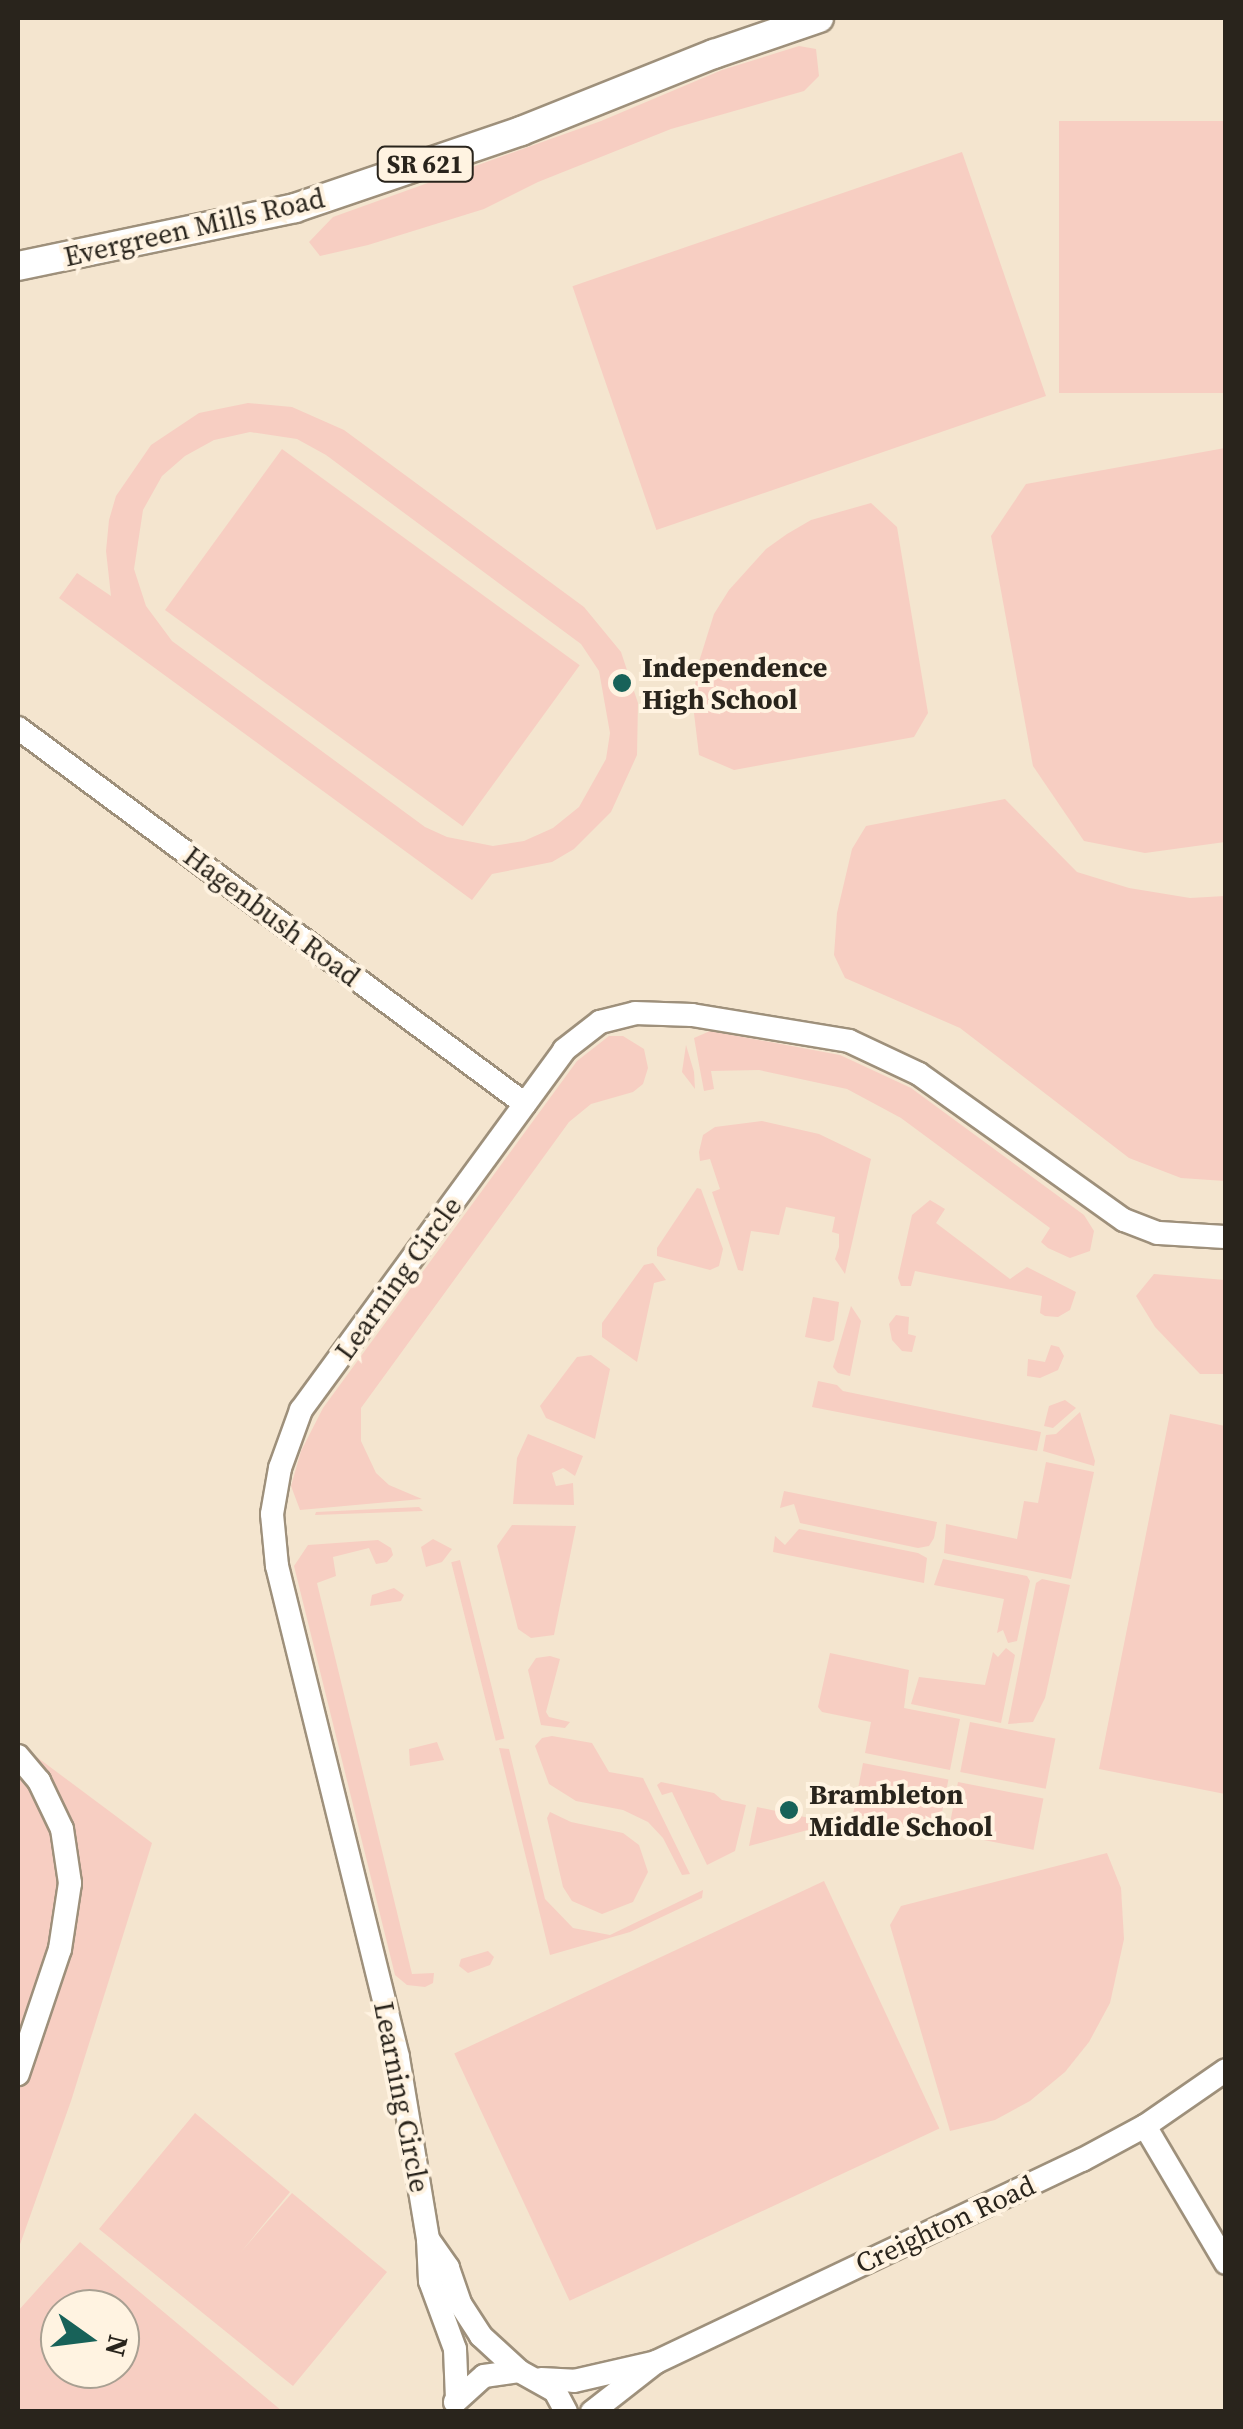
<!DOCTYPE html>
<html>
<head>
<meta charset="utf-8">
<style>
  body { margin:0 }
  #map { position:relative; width:1243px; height:2429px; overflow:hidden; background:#f4e5cf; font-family:"Source Serif 4",serif }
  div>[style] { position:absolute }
  .green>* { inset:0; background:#f7cec2; transform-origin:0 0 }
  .roads { filter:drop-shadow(2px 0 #9e907b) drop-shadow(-2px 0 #9e907b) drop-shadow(0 2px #9e907b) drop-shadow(0 -2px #9e907b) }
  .minor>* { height:22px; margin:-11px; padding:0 11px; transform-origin:11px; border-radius:11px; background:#fff }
  .major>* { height:28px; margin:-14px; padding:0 14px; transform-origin:14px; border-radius:14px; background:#fff }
  .dots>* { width:28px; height:28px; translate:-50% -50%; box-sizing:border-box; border:5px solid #fff3e1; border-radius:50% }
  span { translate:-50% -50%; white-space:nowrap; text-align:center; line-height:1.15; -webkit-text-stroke:8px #fff3e1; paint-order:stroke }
  .shield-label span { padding:2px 8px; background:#fff3e1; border:2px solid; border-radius:8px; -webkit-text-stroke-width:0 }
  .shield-label { font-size:25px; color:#29241c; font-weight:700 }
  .street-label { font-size:28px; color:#29241c }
  .poi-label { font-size:28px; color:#29241c; font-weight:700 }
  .left { translate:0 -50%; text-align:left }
  .frame { position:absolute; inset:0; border:20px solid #29241c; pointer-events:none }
  .north { position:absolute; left:40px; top:2289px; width:100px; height:100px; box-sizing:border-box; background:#fff3e1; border:2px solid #a9a092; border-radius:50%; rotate:104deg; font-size:28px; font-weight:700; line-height:40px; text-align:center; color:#29241c }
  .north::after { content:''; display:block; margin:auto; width:35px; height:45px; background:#186259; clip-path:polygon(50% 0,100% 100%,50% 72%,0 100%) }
</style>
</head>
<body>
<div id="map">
  <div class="green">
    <i style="clip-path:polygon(799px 46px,816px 49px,819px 76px,804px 91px,671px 129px,538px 182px,484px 209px,368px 245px,320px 256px,309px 242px,333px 217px,601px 121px,722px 70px)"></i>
    <i style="left:1225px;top:121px;width:272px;height:166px;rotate:90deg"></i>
    <i style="left:962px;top:152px;width:258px;height:412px;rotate:71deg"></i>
    <i style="clip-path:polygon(evenodd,248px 403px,292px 407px,344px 430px,584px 607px,621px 652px,638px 703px,637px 755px,611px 812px,574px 849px,552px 862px,492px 874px,472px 900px,59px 598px,77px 573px,111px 596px,106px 551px,109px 520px,116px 496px,151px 445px,199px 413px,248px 403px,250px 432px,297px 439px,326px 455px,581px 644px,599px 671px,610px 733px,606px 759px,579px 807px,553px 828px,524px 841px,493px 846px,447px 837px,425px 827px,172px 641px,146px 606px,134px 569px,143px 510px,162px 476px,185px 456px,214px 440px,250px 432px)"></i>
    <i style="clip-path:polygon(1225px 448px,1225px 842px,1145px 853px,1084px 841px,1033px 766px,991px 536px,1026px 484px)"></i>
    <i style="left:282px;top:449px;width:368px;height:199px;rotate:36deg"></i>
    <i style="clip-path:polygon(871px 503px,897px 527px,928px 713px,914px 737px,734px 770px,699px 755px,693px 705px,697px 668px,714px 614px,729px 590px,766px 549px,787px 534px,811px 520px)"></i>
    <i style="clip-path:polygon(1005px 799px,1077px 872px,1129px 888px,1190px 898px,1225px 896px,1225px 1181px,1181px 1178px,1129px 1158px,960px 1028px,845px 978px,834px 955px,837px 913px,852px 849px,866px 826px)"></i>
    <i style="clip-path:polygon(710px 1031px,840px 1055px,911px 1088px,1084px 1215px,1094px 1231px,1090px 1251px,1070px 1258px,1048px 1248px,1041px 1242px,1050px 1228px,901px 1118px,847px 1089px,759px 1070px,711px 1071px,714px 1089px,704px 1091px,694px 1038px)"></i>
    <i style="clip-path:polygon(609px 1036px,623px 1036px,644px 1049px,648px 1068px,643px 1084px,633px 1092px,591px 1104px,569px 1122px,361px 1408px,361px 1441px,376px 1473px,389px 1485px,422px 1499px,300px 1510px,291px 1486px,301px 1451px,323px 1408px,577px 1061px)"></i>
    <i style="clip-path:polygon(686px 1045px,694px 1072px,695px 1089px,682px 1072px)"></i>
    <i style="clip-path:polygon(762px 1121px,819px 1134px,871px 1159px,845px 1274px,835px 1259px,839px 1247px,839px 1234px,832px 1232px,835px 1217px,786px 1207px,779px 1235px,751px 1231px,743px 1271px,738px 1270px,712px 1192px,720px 1189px,710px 1159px,700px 1161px,699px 1152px,703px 1135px,715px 1127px)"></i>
    <i style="clip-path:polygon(697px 1188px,701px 1189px,723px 1249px,719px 1266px,710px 1270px,657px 1256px,657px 1248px)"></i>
    <i style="clip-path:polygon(930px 1200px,945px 1209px,936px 1223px,1010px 1279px,1027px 1267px,1076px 1292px,1070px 1310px,1058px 1317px,1045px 1316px,1040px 1313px,1042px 1296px,915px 1271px,911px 1286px,901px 1286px,898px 1278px,912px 1215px)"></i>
    <i style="clip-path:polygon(653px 1263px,666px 1280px,654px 1283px,637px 1362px,602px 1337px,602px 1323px,644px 1265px)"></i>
    <i style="clip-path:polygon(1154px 1274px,1225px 1280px,1225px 1374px,1200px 1374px,1155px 1327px,1136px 1296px)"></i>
    <i style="clip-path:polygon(813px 1297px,839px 1302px,834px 1340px,829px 1342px,805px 1337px)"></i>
    <i style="clip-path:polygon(851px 1306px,861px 1321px,850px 1376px,838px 1373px,833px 1367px)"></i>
    <i style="clip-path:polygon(896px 1315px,909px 1317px,908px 1334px,916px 1336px,912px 1352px,902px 1351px,892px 1340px,889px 1324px)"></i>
    <i style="clip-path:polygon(1051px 1345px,1059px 1347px,1064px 1356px,1058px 1370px,1040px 1378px,1027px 1376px,1028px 1359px,1045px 1362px)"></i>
    <i style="clip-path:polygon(591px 1355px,610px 1369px,595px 1439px,546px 1418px,540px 1406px,577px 1357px)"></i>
    <i style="clip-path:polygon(818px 1381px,837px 1385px,843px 1391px,1041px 1432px,1037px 1451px,812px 1407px)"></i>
    <i style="clip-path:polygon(1065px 1400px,1076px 1408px,1053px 1428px,1044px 1426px,1049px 1406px)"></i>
    <i style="clip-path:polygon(1080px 1412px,1095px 1461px,1094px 1466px,1043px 1451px,1046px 1435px,1056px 1434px)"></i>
    <i style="clip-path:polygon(1170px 1414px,1225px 1426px,1225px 1794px,1099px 1769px)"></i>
    <i style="clip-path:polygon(528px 1434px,583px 1456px,575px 1476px,563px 1468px,552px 1473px,556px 1486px,573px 1483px,574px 1505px,513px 1504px,517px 1458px)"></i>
    <i style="clip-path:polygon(1046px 1462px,1094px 1472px,1071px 1579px,944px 1553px,946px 1524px,1017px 1539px,1024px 1501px,1038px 1503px)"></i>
    <i style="clip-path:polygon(784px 1491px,937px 1522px,934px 1538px,929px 1546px,918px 1548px,800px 1523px,794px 1504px,780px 1508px)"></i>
    <i style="clip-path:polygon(419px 1507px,423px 1511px,315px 1515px,316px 1512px)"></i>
    <i style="clip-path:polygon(512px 1525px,576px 1526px,554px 1635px,531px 1638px,518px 1629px,497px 1546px)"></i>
    <i style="clip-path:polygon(799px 1529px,918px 1553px,927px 1558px,924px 1583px,773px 1552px,775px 1536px,785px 1545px)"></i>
    <i style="clip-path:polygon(433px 1539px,452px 1549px,442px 1562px,426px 1567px,421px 1547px)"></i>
    <i style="clip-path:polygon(378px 1540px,391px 1548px,393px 1555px,387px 1562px,376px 1564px,369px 1548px,333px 1557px,336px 1576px,317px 1583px,412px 1974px,434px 1973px,433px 1983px,425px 1987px,407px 1985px,395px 1975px,294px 1566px,308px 1545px)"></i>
    <i style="clip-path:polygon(943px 1559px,1027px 1576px,1030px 1581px,1017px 1641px,1008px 1643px,1003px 1630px,997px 1633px,1004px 1599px,934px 1585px)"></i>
    <i style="left:460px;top:1560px;width:184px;height:9px;rotate:76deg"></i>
    <i style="clip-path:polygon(1042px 1579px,1070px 1585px,1045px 1698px,1033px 1722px,1008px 1724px,1036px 1583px)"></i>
    <i style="clip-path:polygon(394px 1588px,404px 1595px,401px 1601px,370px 1606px,372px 1595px)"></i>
    <i style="clip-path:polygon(1006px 1648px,1015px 1655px,1001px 1723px,911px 1704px,919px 1677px,985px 1685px,993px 1652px,998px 1657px)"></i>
    <i style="clip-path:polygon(830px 1653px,909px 1670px,904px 1708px,960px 1719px,950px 1770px,865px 1753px,871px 1722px,822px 1712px,818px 1707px)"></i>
    <i style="clip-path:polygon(550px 1656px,560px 1659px,546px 1712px,549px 1717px,570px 1722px,565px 1728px,541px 1725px,528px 1670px,536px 1658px)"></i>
    <i style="left:970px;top:1722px;width:87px;height:51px;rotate:11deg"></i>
    <i style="clip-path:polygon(552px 1736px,592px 1743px,609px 1772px,643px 1778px,690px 1874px,682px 1875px,663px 1838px,648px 1822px,623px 1810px,576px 1801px,549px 1784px,535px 1746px,542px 1738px)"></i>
    <i style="clip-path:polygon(437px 1742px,444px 1760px,410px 1766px,409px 1749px)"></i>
    <i style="clip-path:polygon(18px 1743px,152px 1843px,71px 2101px,18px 2250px)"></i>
    <i style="clip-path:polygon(499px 1748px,509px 1749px,545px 1899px,573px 1928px,610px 1935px,703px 1890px,702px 1898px,630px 1932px,550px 1955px)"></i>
    <i style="left:863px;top:1763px;width:87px;height:52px;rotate:11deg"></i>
    <i style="clip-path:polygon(661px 1782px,714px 1793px,722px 1800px,746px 1805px,735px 1851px,707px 1865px,672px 1792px,662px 1795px,657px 1785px)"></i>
    <i style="left:958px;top:1782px;width:87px;height:52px;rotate:11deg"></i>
    <i style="clip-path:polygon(757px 1807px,833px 1823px,749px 1846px)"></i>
    <i style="clip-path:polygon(550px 1812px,571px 1822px,623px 1833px,639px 1845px,648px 1872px,633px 1902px,602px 1914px,572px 1901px,563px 1887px,547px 1818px)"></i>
    <i style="clip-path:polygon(1107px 1853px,1121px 1888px,1124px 1939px,1110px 2003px,1089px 2042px,1065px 2072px,1030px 2101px,995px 2120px,950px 2131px,890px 1925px,901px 1906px)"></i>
    <i style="left:824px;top:1881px;width:273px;height:408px;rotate:65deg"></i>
    <i style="clip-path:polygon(488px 1951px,494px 1957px,490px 1965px,468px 1973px,459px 1966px,461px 1959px)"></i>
    <i style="clip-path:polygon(195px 2113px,290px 2192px,241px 2252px,292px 2193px,387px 2272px,293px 2386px,99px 2229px)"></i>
    <i style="clip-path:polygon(evenodd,80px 2242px,282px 2411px,18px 2411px,18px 2311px,80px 2242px,60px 2309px,120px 2309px,120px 2369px,60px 2369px,60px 2309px)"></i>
  </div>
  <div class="roads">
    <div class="minor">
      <i style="left:18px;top:728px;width:631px;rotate:36.56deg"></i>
      <i style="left:18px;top:1756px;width:33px;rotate:50deg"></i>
      <i style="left:39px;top:1781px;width:53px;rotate:64.4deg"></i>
      <i style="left:62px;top:1829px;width:55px;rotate:81.6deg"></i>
      <i style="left:70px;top:1883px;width:67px;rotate:98.6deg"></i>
      <i style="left:60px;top:1949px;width:132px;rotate:108.6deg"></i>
      <i style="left:1145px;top:2126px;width:159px;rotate:59.4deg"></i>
      <i style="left:428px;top:2239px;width:35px;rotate:55deg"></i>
      <i style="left:448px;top:2268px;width:39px;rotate:71deg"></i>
      <i style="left:461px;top:2305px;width:37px;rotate:57deg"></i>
      <i style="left:481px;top:2336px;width:52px;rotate:42.6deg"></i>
      <i style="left:541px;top:2379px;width:33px;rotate:3deg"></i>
      <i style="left:574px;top:2381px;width:84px;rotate:-13deg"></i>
      <i style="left:656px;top:2362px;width:471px;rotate:-25.4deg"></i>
      <i style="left:1082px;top:2160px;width:72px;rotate:-28.4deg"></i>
      <i style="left:1145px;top:2126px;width:98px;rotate:-34.7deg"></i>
      <i style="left:457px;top:2399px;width:50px;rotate:-92.3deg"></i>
      <i style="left:455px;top:2349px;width:72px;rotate:-110.2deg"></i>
      <i style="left:430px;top:2281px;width:42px;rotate:-92.7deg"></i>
      <i style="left:428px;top:2239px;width:184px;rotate:-99.4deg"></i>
      <i style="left:398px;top:2057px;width:506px;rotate:-103.84deg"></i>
      <i style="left:277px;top:1566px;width:52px;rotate:-95.5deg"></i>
      <i style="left:272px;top:1514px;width:47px;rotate:-80.1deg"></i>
      <i style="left:280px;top:1468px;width:62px;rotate:-70.1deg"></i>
      <i style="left:301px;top:1410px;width:446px;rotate:-53.8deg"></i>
      <i style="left:564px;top:1050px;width:46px;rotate:-37.9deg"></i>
      <i style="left:600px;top:1022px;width:36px;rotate:-14deg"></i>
      <i style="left:635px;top:1013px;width:57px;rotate:2deg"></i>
      <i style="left:692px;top:1015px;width:159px;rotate:9.4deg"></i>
      <i style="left:849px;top:1041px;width:77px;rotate:25.2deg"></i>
      <i style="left:919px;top:1074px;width:252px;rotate:35.5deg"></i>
      <i style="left:1124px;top:1220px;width:36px;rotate:21deg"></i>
      <i style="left:1158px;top:1233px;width:68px;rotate:3.4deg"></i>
      <i style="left:455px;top:2402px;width:39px;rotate:-42deg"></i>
      <i style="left:484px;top:2376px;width:35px;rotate:-8deg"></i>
      <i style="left:519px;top:2371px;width:41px;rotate:29.1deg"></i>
      <i style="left:555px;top:2391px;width:24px;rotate:62deg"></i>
      <i style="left:592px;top:2412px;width:81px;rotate:-38deg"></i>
    </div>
    <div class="major">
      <i style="left:18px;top:266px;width:283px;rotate:-11.8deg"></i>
      <i style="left:295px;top:208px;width:239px;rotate:-18.8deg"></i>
      <i style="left:521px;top:131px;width:208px;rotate:-21.8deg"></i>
      <i style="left:714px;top:54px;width:111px;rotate:-18.9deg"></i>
    </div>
  </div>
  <div class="dots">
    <i style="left:622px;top:683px;background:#186259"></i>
    <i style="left:789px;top:1810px;background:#186259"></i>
  </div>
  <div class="shield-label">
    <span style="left:425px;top:164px">SR 621</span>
  </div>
  <div class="street-label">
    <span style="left:194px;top:227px;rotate:-13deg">Evergreen Mills Road</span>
    <span style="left:272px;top:916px;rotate:37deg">Hagenbush Road</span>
    <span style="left:398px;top:1278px;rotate:-54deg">Learning Circle</span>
    <span style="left:402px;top:2097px;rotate:79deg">Learning Circle</span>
    <span style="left:945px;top:2224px;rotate:-25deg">Creighton Road</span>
  </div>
  <div class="poi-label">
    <span class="left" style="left:642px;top:683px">Independence<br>High School</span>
    <span class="left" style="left:809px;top:1810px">Brambleton<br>Middle School</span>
  </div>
  <div class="frame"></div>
  <div class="north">N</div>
</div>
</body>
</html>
